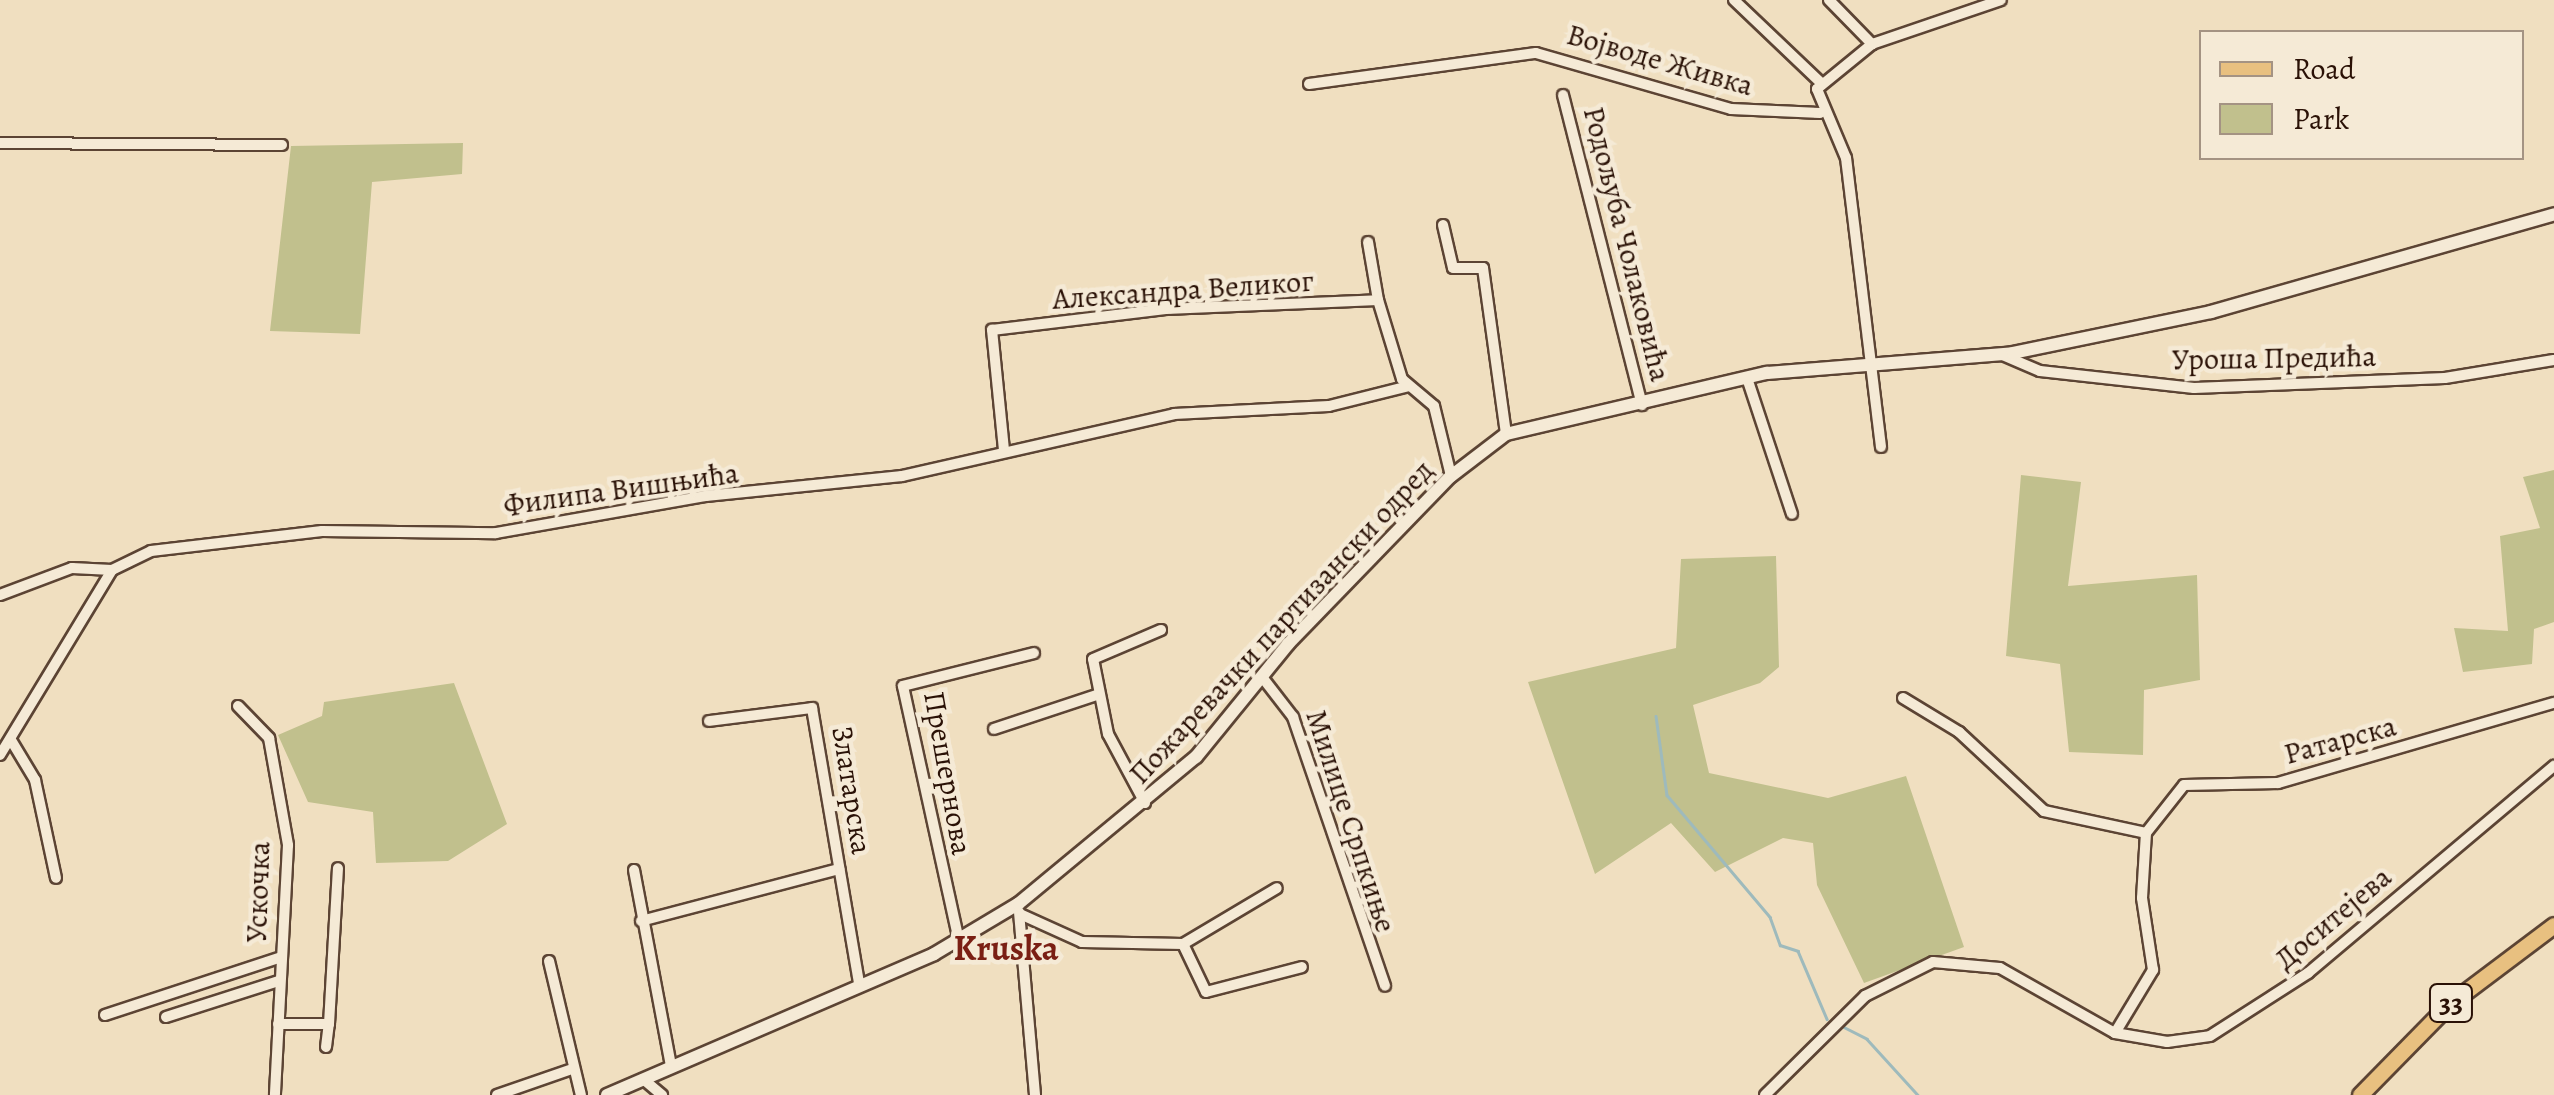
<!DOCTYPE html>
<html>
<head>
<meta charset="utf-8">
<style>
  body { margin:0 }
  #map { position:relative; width:2554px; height:1095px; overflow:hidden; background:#f0dfc0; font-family:Alegreya,serif }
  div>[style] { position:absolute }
  .green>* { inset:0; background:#c1c08d }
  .stream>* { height:2.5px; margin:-1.25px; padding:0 1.25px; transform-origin:1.25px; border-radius:1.25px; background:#9ebabc }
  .roads { filter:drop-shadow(2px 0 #5c4434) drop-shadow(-2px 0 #5c4434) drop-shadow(0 2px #5c4434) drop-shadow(0 -2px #5c4434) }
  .minor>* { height:10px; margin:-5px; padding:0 5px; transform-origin:5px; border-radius:5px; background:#f5ead6 }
  .tertiary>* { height:12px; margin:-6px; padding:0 6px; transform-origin:6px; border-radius:6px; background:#f5ead6 }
  .primary>* { height:15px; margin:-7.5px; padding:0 7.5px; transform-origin:7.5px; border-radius:7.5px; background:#e8c080 }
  span { translate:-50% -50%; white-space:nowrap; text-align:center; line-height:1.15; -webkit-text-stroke:9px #f5ead6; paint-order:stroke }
  .shield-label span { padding:2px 8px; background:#f5ead6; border:2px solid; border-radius:8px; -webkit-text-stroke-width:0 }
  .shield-label { font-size:28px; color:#2a1106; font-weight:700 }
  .street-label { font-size:30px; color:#2a1106 }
  .quarter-label { font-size:35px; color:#7a1f14; font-weight:700 }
  .legend { position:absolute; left:2199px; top:30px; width:325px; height:130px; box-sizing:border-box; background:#f5ead6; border:2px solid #a49383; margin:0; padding:12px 18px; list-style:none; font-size:30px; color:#2a1106 }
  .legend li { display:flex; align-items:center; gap:20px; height:50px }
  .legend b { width:50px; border:2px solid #a49383 }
</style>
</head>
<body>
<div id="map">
  <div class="green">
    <i style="clip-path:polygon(463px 143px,462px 174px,372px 182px,360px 334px,270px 331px,291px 146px)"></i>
    <i style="clip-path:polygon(2554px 470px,2554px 622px,2534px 629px,2532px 664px,2463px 672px,2454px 628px,2508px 631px,2500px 536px,2540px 528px,2523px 477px)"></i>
    <i style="clip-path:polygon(2021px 475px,2081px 482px,2068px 586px,2197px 575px,2200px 680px,2144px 690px,2143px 755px,2069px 752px,2060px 664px,2006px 656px)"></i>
    <i style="clip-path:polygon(1776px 556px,1779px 667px,1760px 683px,1693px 705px,1709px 773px,1828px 798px,1906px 776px,1964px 947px,1864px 983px,1817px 885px,1813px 843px,1783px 838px,1715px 872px,1671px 823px,1595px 874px,1528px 682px,1676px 648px,1681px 559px)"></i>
    <i style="clip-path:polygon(454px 683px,507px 824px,448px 861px,376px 863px,373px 812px,308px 802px,278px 735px,322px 716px,324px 702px)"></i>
  </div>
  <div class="stream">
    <i style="left:1656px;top:716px;width:80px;rotate:82.1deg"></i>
    <i style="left:1667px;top:795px;width:160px;rotate:49.8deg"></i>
    <i style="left:1770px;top:917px;width:30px;rotate:70deg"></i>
    <i style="left:1780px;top:945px;width:19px;rotate:18deg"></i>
    <i style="left:1798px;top:951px;width:74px;rotate:66.9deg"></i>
    <i style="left:1842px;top:1026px;width:28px;rotate:27deg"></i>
    <i style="left:1867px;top:1039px;width:76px;rotate:47.7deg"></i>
  </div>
  <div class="roads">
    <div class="minor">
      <i style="left:1734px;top:0;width:119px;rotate:43.6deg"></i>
      <i style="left:1829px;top:0;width:62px;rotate:45.7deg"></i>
      <i style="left:1309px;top:84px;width:229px;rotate:-7.8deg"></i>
      <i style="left:1536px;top:53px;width:203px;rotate:16deg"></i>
      <i style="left:1731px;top:109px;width:89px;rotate:2.6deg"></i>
      <i style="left:1563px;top:95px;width:320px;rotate:75.7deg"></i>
      <i style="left:0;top:143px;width:282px;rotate:0.4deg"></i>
      <i style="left:1443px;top:225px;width:44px;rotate:76.9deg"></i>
      <i style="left:1453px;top:268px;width:30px"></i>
      <i style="left:1483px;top:268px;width:168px;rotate:82.1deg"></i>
      <i style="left:1368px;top:242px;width:59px;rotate:80.2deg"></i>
      <i style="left:2000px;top:354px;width:43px;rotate:23deg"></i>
      <i style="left:2040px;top:371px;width:155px;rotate:6.3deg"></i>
      <i style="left:2194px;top:388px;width:251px;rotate:-2.3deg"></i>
      <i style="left:2445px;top:378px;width:110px;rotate:-9.4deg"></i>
      <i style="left:1747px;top:378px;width:143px;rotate:71.7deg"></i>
      <i style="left:1881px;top:447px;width:291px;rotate:-96.9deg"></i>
      <i style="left:1846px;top:158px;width:75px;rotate:-112.8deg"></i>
      <i style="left:1817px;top:89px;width:71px;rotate:-39.3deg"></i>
      <i style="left:1872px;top:44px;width:136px;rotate:-18.8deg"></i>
      <i style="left:1004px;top:450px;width:121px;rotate:-95.7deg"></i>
      <i style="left:992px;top:330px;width:175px;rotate:-6.9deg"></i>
      <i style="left:1166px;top:309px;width:212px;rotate:-2.4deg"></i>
      <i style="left:1378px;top:300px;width:83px;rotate:73.1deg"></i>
      <i style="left:1402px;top:379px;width:42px;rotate:40.2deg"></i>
      <i style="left:1434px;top:406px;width:72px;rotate:76.3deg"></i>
      <i style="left:0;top:595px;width:77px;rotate:-20.6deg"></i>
      <i style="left:72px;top:568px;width:40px;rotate:2.9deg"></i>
      <i style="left:1262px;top:677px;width:51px;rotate:52.2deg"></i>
      <i style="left:1293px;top:717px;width:284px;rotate:71.1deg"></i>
      <i style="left:1903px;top:698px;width:66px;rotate:31.3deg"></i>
      <i style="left:1959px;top:732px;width:116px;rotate:42.9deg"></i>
      <i style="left:2044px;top:811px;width:104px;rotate:12.2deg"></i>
      <i style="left:238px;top:706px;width:45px;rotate:45.9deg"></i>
      <i style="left:269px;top:738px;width:109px;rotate:79.9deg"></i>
      <i style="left:288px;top:845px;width:250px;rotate:93deg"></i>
      <i style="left:709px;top:721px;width:104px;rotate:-7.2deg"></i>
      <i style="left:812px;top:708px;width:279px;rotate:80.3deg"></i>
      <i style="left:994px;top:729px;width:111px;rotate:-18.4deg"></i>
      <i style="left:11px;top:740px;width:47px;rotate:59deg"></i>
      <i style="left:35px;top:780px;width:100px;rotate:77.9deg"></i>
      <i style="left:0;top:755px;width:216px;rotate:-58.8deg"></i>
      <i style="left:112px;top:570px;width:43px;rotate:-26deg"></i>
      <i style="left:151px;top:551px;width:172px;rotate:-6.7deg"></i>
      <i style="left:322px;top:531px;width:174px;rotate:0.7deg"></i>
      <i style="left:496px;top:533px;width:213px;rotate:-10deg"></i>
      <i style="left:706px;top:496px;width:197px;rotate:-5.8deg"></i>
      <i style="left:902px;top:476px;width:279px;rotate:-12.8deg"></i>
      <i style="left:1174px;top:414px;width:155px;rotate:-3deg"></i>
      <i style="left:1329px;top:406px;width:82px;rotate:-14deg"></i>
      <i style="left:1145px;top:803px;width:78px;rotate:-118.2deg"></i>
      <i style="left:1108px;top:734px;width:76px;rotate:-101.3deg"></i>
      <i style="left:1093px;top:659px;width:74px;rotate:-23.1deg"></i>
      <i style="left:2146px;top:833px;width:61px;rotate:-51.6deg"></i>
      <i style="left:2184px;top:785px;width:94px;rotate:-1.2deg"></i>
      <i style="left:2278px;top:783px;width:287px;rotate:-16.2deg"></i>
      <i style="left:634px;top:870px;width:199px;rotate:79.3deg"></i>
      <i style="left:1019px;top:912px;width:184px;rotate:85deg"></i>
      <i style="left:1020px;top:914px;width:68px;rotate:24.3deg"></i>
      <i style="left:1082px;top:942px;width:101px;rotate:1.1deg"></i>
      <i style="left:1183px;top:944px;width:109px;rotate:-30.8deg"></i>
      <i style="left:641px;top:921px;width:205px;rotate:-14.7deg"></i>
      <i style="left:959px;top:941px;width:261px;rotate:-102.4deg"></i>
      <i style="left:903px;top:686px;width:135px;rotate:-14.1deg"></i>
      <i style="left:1183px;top:944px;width:53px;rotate:64.4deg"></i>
      <i style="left:1206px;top:992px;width:99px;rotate:-14.6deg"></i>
      <i style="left:549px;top:961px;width:138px;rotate:76.6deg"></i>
      <i style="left:105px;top:1015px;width:185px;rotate:-18.2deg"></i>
      <i style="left:166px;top:1017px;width:119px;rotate:-17.7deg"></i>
      <i style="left:278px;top:1024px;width:51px"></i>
      <i style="left:329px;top:1024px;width:156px;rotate:-86.7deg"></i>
      <i style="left:2115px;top:1033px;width:74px;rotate:-58.9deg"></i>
      <i style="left:2153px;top:970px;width:73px;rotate:-98.7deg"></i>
      <i style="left:2142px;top:898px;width:65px;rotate:-86.5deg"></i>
      <i style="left:326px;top:1047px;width:23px;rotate:-83deg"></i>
      <i style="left:643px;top:1079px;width:25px;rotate:40deg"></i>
      <i style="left:497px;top:1095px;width:76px;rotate:-19.1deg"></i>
      <i style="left:1765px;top:1095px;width:141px;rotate:-44.7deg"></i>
      <i style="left:1865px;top:996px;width:76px;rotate:-26.6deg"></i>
      <i style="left:1933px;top:962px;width:67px;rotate:5.1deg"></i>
      <i style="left:2000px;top:968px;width:132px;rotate:29.5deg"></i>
      <i style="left:2115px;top:1033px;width:53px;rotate:9.8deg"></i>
      <i style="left:2167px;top:1042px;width:43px;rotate:-7.9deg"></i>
      <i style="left:2210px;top:1036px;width:117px;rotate:-32.7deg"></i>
      <i style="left:2308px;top:973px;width:322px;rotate:-40.1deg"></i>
    </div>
    <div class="tertiary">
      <i style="left:607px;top:1095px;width:356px;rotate:-23.3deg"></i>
      <i style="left:934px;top:954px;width:98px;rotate:-30.8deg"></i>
      <i style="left:1018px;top:904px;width:231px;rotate:-39.6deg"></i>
      <i style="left:1196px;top:757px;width:146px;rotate:-50.8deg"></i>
      <i style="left:1288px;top:644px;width:234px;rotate:-45.9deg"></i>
      <i style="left:1451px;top:476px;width:69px;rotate:-37.4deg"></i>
      <i style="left:1506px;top:434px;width:268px;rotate:-13.2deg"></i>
      <i style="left:1767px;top:373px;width:247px;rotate:-4.6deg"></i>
      <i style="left:2013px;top:353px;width:202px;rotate:-11.7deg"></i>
      <i style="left:2211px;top:312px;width:357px;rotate:-15.9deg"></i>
    </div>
    <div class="primary">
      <i style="left:2360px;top:1095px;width:127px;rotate:-45.6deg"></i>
      <i style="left:2449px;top:1004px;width:131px;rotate:-37deg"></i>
    </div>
  </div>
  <div class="shield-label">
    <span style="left:2451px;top:1003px">33</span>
  </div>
  <div class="street-label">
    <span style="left:1660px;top:60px;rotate:16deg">Војводе Живка</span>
    <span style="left:1627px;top:244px;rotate:76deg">Родољуба Чолаковића</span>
    <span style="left:1183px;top:290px;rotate:-4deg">Александра Великог</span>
    <span style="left:2274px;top:358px;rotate:-1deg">Уроша Предића</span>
    <span style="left:621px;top:489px;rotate:-8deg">Филипа Вишњића</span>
    <span style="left:1281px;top:622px;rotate:-47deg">Пожаревачки партизански одред</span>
    <span style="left:2340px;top:740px;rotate:-15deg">Ратарска</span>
    <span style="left:948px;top:773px;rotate:80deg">Прешернова</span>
    <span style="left:852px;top:790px;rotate:81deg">Златарска</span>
    <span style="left:1351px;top:821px;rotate:72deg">Милице Српкиње</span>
    <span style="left:258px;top:892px;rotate:-88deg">Ускочка</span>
    <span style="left:2333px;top:918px;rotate:-40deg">Доситејева</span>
  </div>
  <div class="quarter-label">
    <span style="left:1006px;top:948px">Kruska</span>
  </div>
  <ul class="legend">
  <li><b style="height:12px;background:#e8c080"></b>Road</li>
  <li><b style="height:28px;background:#c1c08d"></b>Park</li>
  </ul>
</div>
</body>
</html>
